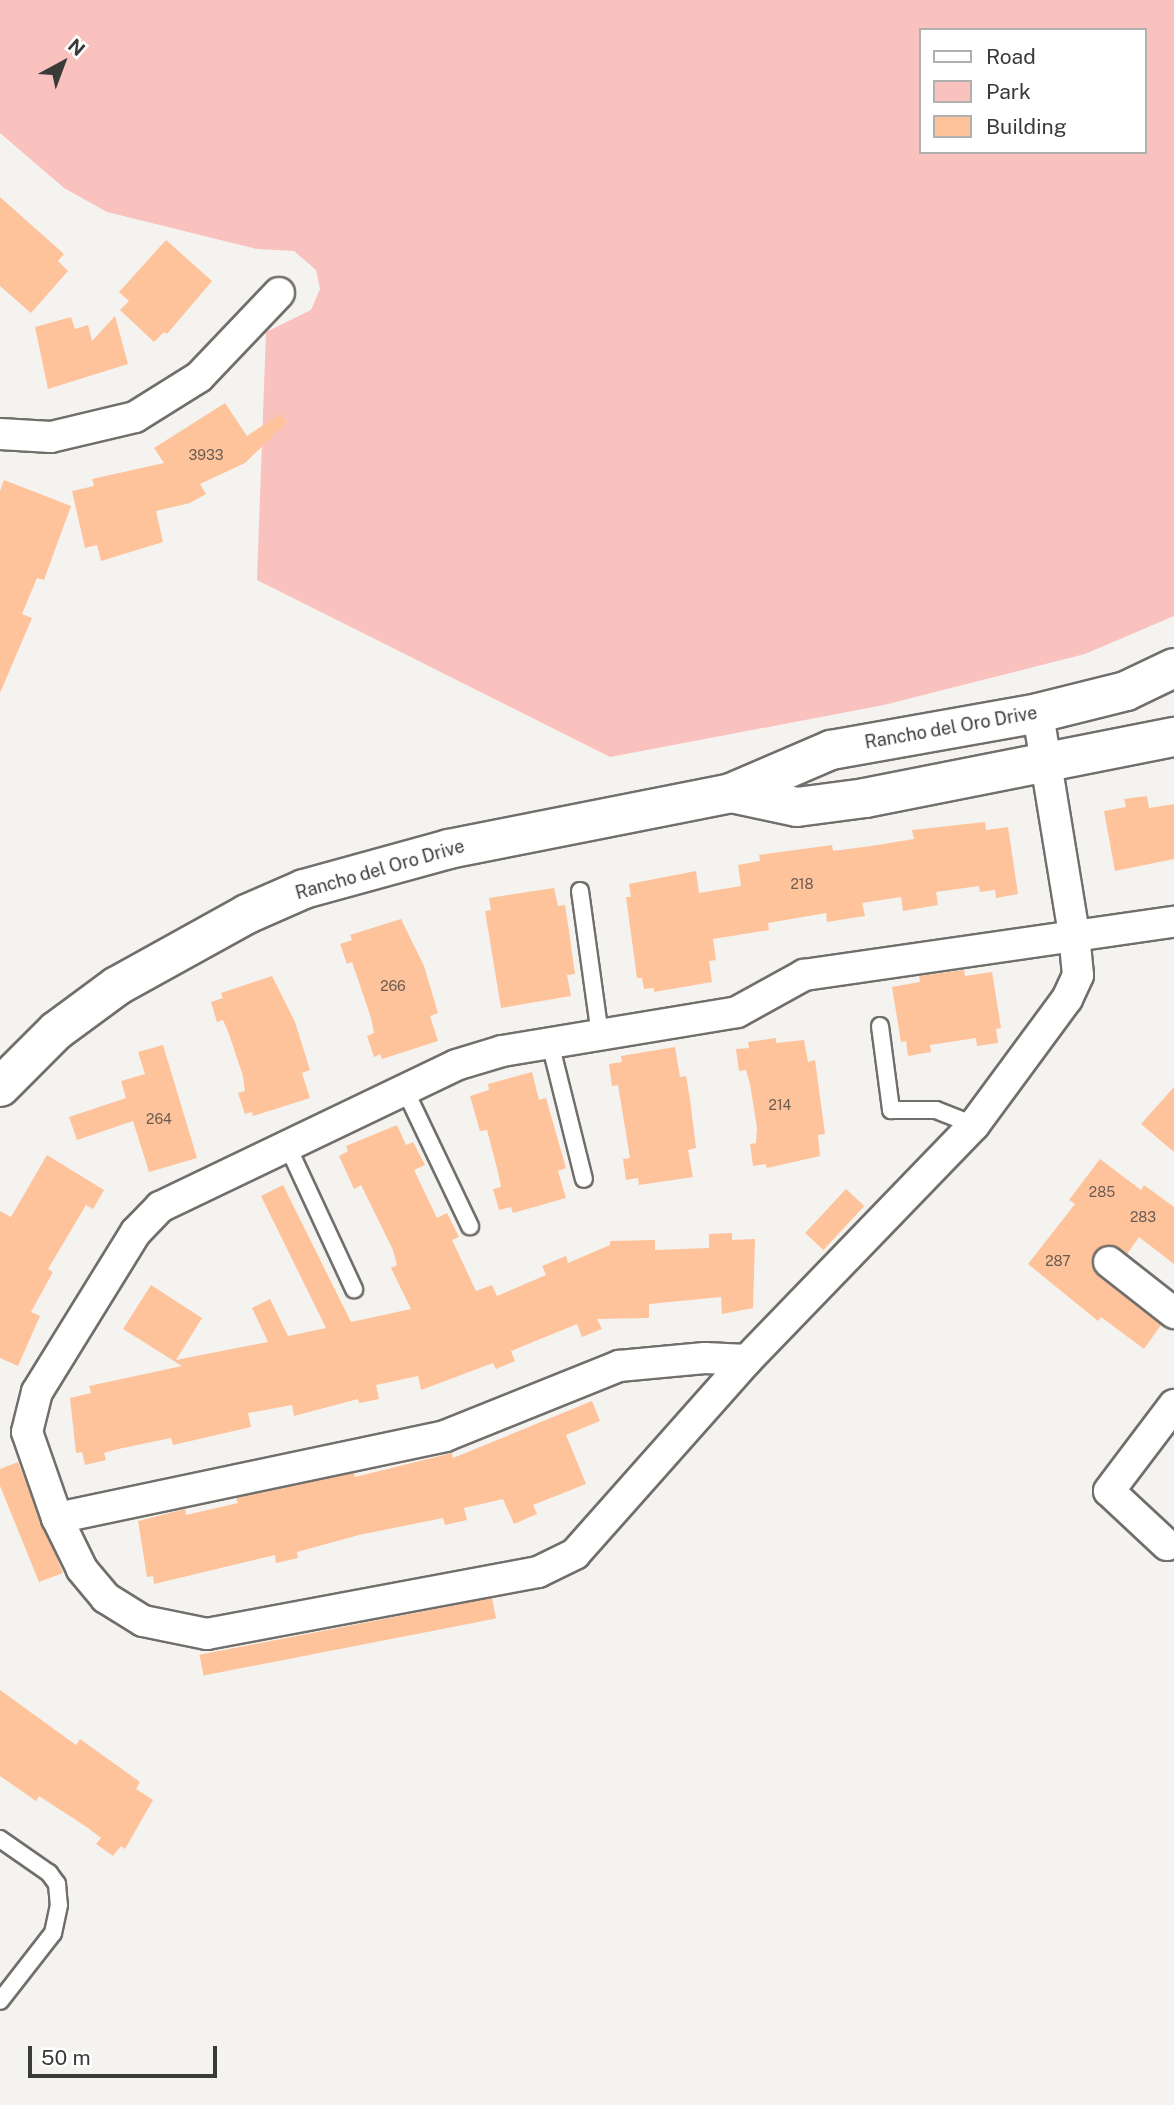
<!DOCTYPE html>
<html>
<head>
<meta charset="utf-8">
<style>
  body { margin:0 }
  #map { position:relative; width:1174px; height:2105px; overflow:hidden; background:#f5f3ef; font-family:"Public Sans",sans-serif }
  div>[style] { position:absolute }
  .green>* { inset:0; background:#f9c2bf }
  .building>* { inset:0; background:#fec39b; transform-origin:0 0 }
  .roads { filter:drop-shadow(2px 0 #716f6b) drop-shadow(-2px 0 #716f6b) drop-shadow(0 2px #716f6b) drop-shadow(0 -2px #716f6b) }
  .service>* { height:16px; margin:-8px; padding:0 8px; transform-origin:8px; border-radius:8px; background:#fff }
  .minor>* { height:30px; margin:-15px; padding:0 15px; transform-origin:15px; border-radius:15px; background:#fff }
  .secondary>* { height:38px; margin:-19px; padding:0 19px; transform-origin:19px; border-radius:19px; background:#fff }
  span { translate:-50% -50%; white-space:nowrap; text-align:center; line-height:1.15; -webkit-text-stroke:7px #fff; paint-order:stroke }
  .number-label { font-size:14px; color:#6b5c51 }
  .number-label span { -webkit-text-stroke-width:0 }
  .street-label { font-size:18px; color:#3a3a38 }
  .legend { position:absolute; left:919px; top:28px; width:228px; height:126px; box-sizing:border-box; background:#fff; border:2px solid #b0b0af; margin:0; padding:9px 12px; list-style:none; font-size:21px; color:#3a3a38 }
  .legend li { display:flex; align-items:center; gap:14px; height:35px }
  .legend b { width:35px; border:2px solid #b0b0af }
  .north { position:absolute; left:28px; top:28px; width:70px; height:70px; -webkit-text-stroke:5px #fff; paint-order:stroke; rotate:41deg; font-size:19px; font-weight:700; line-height:28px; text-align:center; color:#3a3a38 }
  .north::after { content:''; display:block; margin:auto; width:24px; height:32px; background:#3a3a38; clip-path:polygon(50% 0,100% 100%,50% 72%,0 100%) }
  .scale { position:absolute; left:28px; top:2046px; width:189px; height:32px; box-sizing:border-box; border:4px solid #3a3a38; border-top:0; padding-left:9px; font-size:21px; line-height:24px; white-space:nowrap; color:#3a3a38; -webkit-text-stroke:5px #fff; paint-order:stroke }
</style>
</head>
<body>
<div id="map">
  <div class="green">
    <i style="clip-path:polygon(evenodd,0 0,1174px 0,1174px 616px,1085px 654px,884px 705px,610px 757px,257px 580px,266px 332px,311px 310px,320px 289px,316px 270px,294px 251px,257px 249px,107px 212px,64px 188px,0 133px,0 0,920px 30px,1144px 30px,1144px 152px,920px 152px,920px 30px)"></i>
  </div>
  <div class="building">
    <i style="clip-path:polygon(0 197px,64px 254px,58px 261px,68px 271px,31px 313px,0 286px)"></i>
    <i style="clip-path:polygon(166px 240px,212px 281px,167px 334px,164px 332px,154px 342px,120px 310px,129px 301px,119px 292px)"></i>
    <i style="clip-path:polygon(115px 316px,128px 364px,48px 389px,35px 327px,71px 317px,75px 329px,88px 325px,92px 341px)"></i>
    <i style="clip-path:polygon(225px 403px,247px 436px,280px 414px,287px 422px,245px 463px,200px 484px,206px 494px,190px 503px,156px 511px,163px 542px,101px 561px,97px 545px,85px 548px,72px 491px,94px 486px,92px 479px,164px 463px,154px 448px)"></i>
    <i style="clip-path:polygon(4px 480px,71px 506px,44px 580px,37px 578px,22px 614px,32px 618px,0 693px,0 491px)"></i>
    <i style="clip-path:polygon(1147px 796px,1149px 808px,1174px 804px,1174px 859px,1115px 871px,1104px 811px,1126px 807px,1124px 799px)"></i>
    <i style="clip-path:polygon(985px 822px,986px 830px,1008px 827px,1018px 894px,996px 898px,995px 890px,980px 892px,979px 886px,936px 892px,938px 905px,903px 911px,901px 897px,862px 903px,865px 916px,827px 922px,826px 913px,768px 923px,769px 930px,713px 939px,716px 960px,709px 961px,712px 982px,654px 992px,654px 988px,644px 989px,642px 978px,637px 978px,626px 897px,631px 897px,629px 884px,696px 871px,699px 893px,741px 886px,738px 865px,760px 861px,759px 855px,832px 845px,833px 851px,871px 846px,914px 839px,912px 830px)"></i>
    <i style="clip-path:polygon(554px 888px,558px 906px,565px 905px,569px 931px,575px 974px,567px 975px,571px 996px,501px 1008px,485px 911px,491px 910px,489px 898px)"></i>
    <i style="clip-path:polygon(401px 919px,424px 966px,438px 1013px,430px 1016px,438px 1041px,382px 1059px,380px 1054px,374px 1057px,367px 1036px,374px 1033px,371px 1018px,352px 962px,347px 964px,340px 944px,352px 940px,350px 935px)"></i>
    <i style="clip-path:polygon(964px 970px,965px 976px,992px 972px,1001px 1028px,996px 1029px,998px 1043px,977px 1046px,976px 1038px,930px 1045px,931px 1052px,908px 1056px,906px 1041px,901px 1042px,892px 987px,920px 982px,919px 976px)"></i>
    <i style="clip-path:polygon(272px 976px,295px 1022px,310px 1070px,302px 1073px,310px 1098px,253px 1116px,252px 1112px,245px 1114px,238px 1093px,245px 1091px,243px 1076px,229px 1034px,223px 1020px,217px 1022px,211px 1002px,223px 998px,221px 993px)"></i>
    <i style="clip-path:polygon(776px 1038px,776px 1043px,804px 1040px,808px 1062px,815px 1060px,825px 1134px,818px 1135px,820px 1156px,767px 1168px,766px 1164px,753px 1166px,750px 1144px,756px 1143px,757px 1128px,750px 1084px,746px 1070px,739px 1071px,736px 1049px,749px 1048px,748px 1042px)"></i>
    <i style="clip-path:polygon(163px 1045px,197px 1158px,149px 1172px,133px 1121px,77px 1140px,69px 1117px,126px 1098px,121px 1081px,145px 1074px,138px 1052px)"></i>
    <i style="clip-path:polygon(675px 1047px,680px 1077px,686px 1076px,690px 1099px,696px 1148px,688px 1150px,693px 1177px,639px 1185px,638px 1178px,626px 1180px,623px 1159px,630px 1158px,618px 1085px,612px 1086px,609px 1064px,622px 1062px,621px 1056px)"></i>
    <i style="clip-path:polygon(532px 1072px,539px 1100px,546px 1098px,566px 1168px,558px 1171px,566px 1198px,513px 1213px,511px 1207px,499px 1210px,493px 1189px,501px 1187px,498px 1172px,487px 1130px,480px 1131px,470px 1096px,489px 1090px,488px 1084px)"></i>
    <i style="clip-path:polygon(1174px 1087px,1174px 1152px,1141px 1124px)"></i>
    <i style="clip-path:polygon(397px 1125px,406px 1145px,413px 1142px,425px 1165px,414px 1170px,437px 1218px,447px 1213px,459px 1237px,452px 1240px,476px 1291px,492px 1285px,497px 1296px,546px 1275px,542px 1266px,566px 1256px,568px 1263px,610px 1245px,610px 1241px,655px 1240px,655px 1250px,709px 1248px,709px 1234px,732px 1233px,732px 1240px,755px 1239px,753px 1308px,722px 1314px,721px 1297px,649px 1304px,649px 1318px,597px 1319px,602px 1329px,582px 1337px,577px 1324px,511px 1351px,515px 1361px,496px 1369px,493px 1363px,421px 1390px,418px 1376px,376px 1385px,379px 1399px,359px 1403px,358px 1399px,294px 1416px,292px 1405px,248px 1413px,251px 1427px,173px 1445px,171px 1438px,118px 1449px,104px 1453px,106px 1460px,85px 1465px,82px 1452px,76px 1453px,70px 1398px,91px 1393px,89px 1386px,182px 1366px,123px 1329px,151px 1285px,202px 1318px,176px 1360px,268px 1342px,252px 1308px,270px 1299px,288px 1336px,326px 1328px,261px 1196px,283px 1185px,351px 1322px,411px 1309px,391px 1268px,397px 1265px,393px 1250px,361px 1185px,354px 1189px,339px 1156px,348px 1151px,346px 1146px)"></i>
    <i style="clip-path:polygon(47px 1155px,104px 1190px,93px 1209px,86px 1205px,48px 1269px,53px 1272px,31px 1312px,40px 1316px,18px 1366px,0 1358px,0 1211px,11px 1217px)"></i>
    <i style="clip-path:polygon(1100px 1159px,1141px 1190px,1144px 1185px,1174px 1207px,1174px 1264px,1139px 1237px,1127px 1254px,1112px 1245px,1103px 1246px,1092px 1259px,1098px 1276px,1161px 1325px,1144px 1349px,1101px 1317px,1098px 1321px,1028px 1264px,1075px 1204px,1069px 1200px)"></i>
    <i style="left:846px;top:1189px;width:25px;height:60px;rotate:43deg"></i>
    <i style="clip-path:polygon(592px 1401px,600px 1421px,566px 1435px,586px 1484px,533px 1505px,537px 1514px,514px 1524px,503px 1499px,464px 1508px,467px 1520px,445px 1525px,443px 1518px,359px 1535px,297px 1552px,298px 1558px,276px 1563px,275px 1555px,154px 1584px,153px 1576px,147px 1577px,138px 1521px,185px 1509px,186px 1515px,238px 1503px,236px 1498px,354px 1473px,355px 1477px,452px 1453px,453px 1458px)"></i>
    <i style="clip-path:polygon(18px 1462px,63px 1573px,39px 1582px,0 1486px,0 1469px)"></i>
    <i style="left:492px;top:1598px;width:21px;height:298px;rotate:79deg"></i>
    <i style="clip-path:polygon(0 1690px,76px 1745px,80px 1739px,140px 1782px,136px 1789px,153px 1800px,125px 1849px,121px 1846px,113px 1856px,96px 1844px,101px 1838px,88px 1828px,39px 1796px,36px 1801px,0 1776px)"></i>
  </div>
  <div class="roads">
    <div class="service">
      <i style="left:580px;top:891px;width:145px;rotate:82.1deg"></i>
      <i style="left:880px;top:1026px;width:85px;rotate:82.5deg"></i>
      <i style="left:891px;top:1110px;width:45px"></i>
      <i style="left:936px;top:1110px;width:41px;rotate:21.5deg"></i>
      <i style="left:550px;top:1043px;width:140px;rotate:76deg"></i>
      <i style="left:405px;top:1090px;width:151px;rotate:64.5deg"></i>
      <i style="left:288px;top:1147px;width:157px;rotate:65.1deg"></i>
      <i style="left:0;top:1839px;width:60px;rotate:34.8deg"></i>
      <i style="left:49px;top:1873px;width:14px;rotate:54deg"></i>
      <i style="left:57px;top:1884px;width:21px;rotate:85deg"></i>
      <i style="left:59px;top:1905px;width:29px;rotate:102deg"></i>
      <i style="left:53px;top:1933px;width:86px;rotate:127.9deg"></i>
    </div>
    <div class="minor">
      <i style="left:0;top:434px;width:51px;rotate:3.4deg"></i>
      <i style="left:51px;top:437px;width:86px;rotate:-13.4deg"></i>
      <i style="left:135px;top:417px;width:75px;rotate:-32deg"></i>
      <i style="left:199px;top:377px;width:116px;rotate:-46.4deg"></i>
      <i style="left:1109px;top:1262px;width:83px;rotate:38.1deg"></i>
      <i style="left:747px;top:1360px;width:259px;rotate:131.6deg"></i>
      <i style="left:575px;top:1554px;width:41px;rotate:154.1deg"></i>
      <i style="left:538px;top:1572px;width:337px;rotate:169.4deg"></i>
      <i style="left:207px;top:1634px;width:65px;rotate:-168.5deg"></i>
      <i style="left:143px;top:1621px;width:44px;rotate:-148.1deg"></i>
      <i style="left:106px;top:1598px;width:38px;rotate:-130deg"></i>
      <i style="left:82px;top:1569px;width:57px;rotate:-116.1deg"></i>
      <i style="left:57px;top:1518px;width:91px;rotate:-109.2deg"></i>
      <i style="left:27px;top:1432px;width:41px;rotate:-76deg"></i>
      <i style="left:37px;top:1392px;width:188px;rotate:-58.3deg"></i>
      <i style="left:136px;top:1232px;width:35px;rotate:-46deg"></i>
      <i style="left:160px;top:1207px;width:328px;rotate:-25.6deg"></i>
      <i style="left:456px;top:1065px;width:48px;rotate:-16.9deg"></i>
      <i style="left:502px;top:1051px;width:238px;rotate:-9.4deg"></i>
      <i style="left:737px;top:1012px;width:77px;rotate:-28.9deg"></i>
      <i style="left:804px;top:975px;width:374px;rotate:-8.2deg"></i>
      <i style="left:57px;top:1518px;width:397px;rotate:-11.9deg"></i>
      <i style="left:445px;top:1436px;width:188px;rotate:-21.9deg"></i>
      <i style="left:619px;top:1366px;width:86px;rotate:-5.3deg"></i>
      <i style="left:705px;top:1358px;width:42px;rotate:2.7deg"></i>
      <i style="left:747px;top:1360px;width:327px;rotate:-46deg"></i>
      <i style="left:974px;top:1125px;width:157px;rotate:-53.6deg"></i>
      <i style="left:1067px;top:999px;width:26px;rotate:-65deg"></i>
      <i style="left:1078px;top:975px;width:41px;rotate:-95.6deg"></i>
      <i style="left:1074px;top:934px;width:224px;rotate:-99.3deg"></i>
      <i style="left:1167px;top:1545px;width:79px;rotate:-137deg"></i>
      <i style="left:1109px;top:1491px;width:108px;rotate:-52.9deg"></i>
    </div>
    <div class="secondary">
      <i style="left:731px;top:793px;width:67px;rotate:12deg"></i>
      <i style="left:797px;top:807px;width:69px;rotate:-7.5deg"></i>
      <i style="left:865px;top:798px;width:315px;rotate:-11.2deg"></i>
      <i style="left:0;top:1087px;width:79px;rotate:-45deg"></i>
      <i style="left:56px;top:1031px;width:76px;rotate:-36.4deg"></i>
      <i style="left:117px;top:986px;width:149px;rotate:-29deg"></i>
      <i style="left:247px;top:914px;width:62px;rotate:-23.7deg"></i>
      <i style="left:304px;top:889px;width:150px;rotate:-15.4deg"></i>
      <i style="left:449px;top:849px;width:288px;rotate:-11.2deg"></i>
      <i style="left:731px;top:793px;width:109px;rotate:-23.3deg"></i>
      <i style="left:831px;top:750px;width:210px;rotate:-10.1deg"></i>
      <i style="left:1038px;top:713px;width:91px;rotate:-14deg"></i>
      <i style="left:1126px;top:691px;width:53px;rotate:-25.6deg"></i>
    </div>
  </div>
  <div class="number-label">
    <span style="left:206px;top:455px">3933</span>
    <span style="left:802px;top:884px">218</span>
    <span style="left:393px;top:986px">266</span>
    <span style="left:780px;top:1105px">214</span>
    <span style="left:159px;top:1119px">264</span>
    <span style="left:1102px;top:1192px">285</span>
    <span style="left:1143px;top:1217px">283</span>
    <span style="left:1058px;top:1261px">287</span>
  </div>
  <div class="street-label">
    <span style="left:951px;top:728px;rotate:-10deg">Rancho del Oro Drive</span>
    <span style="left:380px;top:870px;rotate:-16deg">Rancho del Oro Drive</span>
  </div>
  <ul class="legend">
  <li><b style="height:9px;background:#fff"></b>Road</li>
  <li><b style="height:19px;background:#f9c2bf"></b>Park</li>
  <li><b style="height:19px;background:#fec39b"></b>Building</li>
  </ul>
  <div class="north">N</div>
  <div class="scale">50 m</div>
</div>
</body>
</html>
